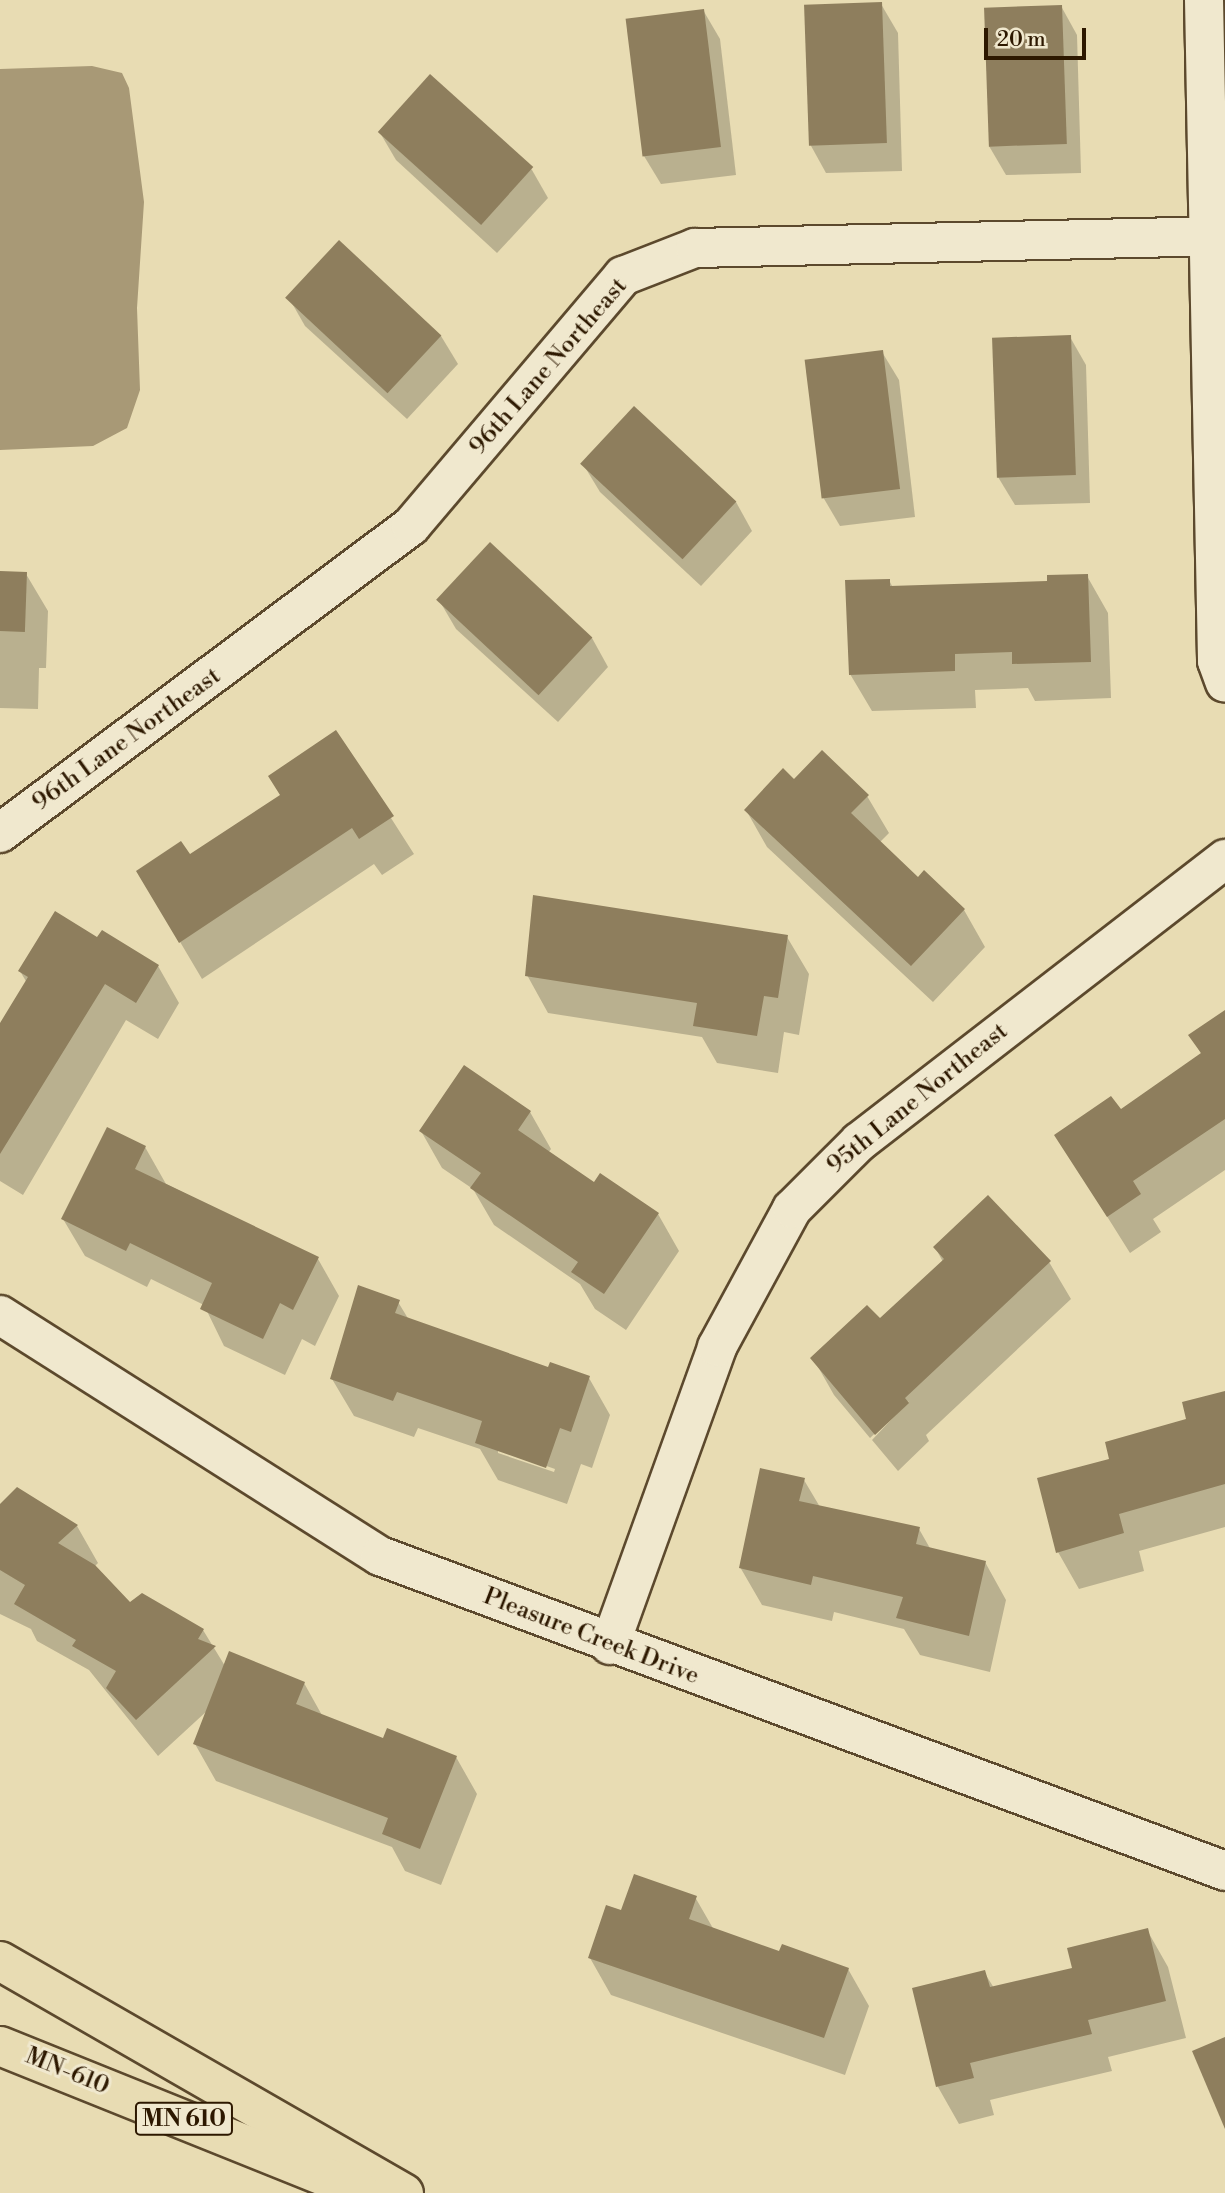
<!DOCTYPE html>
<html>
<head>
<meta charset="utf-8">
<style>
  body { margin:0 }
  #map { position:relative; width:1225px; height:2193px; overflow:hidden; background:#e8dcb3; font-family:"Libre Bodoni",serif }
  div>[style] { position:absolute }
  .water>* { inset:0; background:#a89976 }
  .shadow>* { inset:0; background:#0003 }
  .building>* { inset:0; background:#8e7e5d; transform-origin:0 0 }
  .roads { filter:drop-shadow(2px 0 #5c492d) drop-shadow(-2px 0 #5c492d) drop-shadow(0 2px #5c492d) drop-shadow(0 -2px #5c492d) }
  .minor>* { height:38px; margin:-19px; padding:0 19px; transform-origin:19px; border-radius:19px; background:#f0e8ce }
  .highway>* { height:38px; margin:-19px; padding:0 19px; transform-origin:19px; border-radius:19px; background:#e8dcb3 }
  span { translate:-50% -50%; white-space:nowrap; text-align:center; line-height:1.15; -webkit-text-stroke:6px #f0e8ce; paint-order:stroke }
  .shield-label span { padding:2px 5px; background:#f0e8ce; border:2px solid; border-radius:5px; -webkit-text-stroke-width:0 }
  .shield-label { font-size:23px; color:#2d1800; font-weight:700 }
  .street-label { font-size:24px; color:#2d1800 }
  .scale { position:absolute; left:984px; top:28px; width:102px; height:32px; box-sizing:border-box; border:4px solid #2d1800; border-top:0; padding-left:9px; font-size:21px; line-height:24px; white-space:nowrap; color:#2d1800; -webkit-text-stroke:5px #f0e8ce; paint-order:stroke }
</style>
</head>
<body>
<div id="map">
  <div class="water">
    <i style="clip-path:polygon(92px 66px,122px 73px,129px 88px,144px 202px,137px 308px,140px 390px,127px 428px,93px 446px,0 450px,0 69px)"></i>
  </div>
  <div class="shadow">
    <i style="clip-path:polygon(881px 4px,898px 33px,902px 171px,826px 173px,810px 144px)"></i>
    <i style="clip-path:polygon(1061px 6px,1077px 35px,1081px 173px,1006px 175px,989px 146px)"></i>
    <i style="clip-path:polygon(703px 10px,720px 39px,736px 175px,661px 184px,644px 156px)"></i>
    <i style="clip-path:polygon(430px 76px,532px 170px,548px 198px,497px 253px,396px 160px,379px 131px)"></i>
    <i style="clip-path:polygon(289px 298px,441px 336px,458px 364px,407px 419px,305px 326px)"></i>
    <i style="clip-path:polygon(1070px 337px,1086px 365px,1090px 503px,1015px 505px,998px 477px)"></i>
    <i style="clip-path:polygon(882px 352px,899px 380px,915px 517px,840px 526px,823px 497px)"></i>
    <i style="clip-path:polygon(583px 464px,736px 502px,752px 531px,701px 586px,600px 492px)"></i>
    <i style="clip-path:polygon(0 573px,26px 574px,48px 611px,46px 668px,39px 668px,38px 709px,0 708px)"></i>
    <i style="clip-path:polygon(1087px 576px,1108px 613px,1111px 698px,1035px 701px,1028px 688px,975px 690px,976px 708px,872px 711px,850px 674px,889px 580px,893px 588px,1049px 582px)"></i>
    <i style="clip-path:polygon(439px 600px,592px 638px,608px 667px,558px 722px,456px 629px)"></i>
    <i style="clip-path:polygon(336px 732px,414px 854px,382px 875px,374px 864px,202px 979px,160px 908px,190px 857px,282px 796px)"></i>
    <i style="clip-path:polygon(794px 781px,867px 796px,889px 833px,880px 842px,918px 879px,924px 872px,964px 910px,985px 947px,933px 1002px,767px 847px,746px 810px)"></i>
    <i style="clip-path:polygon(787px 937px,809px 974px,799px 1035px,784px 1032px,778px 1073px,717px 1063px,702px 1037px,548px 1013px,527px 975px)"></i>
    <i style="clip-path:polygon(98px 939px,158px 966px,179px 1003px,158px 1039px,126px 1020px,23px 1195px,0 1181px,0 1026px,27px 983px,20px 971px)"></i>
    <i style="clip-path:polygon(1225px 1012px,1225px 1170px,1153px 1219px,1161px 1232px,1130px 1253px,1056px 1135px,1120px 1111px,1202px 1055px,1190px 1035px)"></i>
    <i style="clip-path:polygon(530px 1112px,551px 1149px,548px 1153px,595px 1185px,658px 1214px,679px 1251px,626px 1330px,595px 1309px,580px 1284px,494px 1225px,473px 1189px,442px 1168px,421px 1131px)"></i>
    <i style="clip-path:polygon(145px 1147px,166px 1184px,318px 1259px,339px 1296px,315px 1346px,302px 1339px,285px 1375px,224px 1346px,204px 1305px,151px 1279px,147px 1287px,85px 1256px,63px 1219px)"></i>
    <i style="clip-path:polygon(935px 1247px,1049px 1262px,1071px 1299px,926px 1435px,929px 1441px,898px 1471px,872px 1440px,910px 1400px,870px 1438px,834px 1395px,813px 1358px,880px 1321px,943px 1262px)"></i>
    <i style="clip-path:polygon(evenodd,398px 1302px,409px 1320px,549px 1369px,589px 1378px,610px 1415px,592px 1468px,581px 1464px,567px 1504px,498px 1480px,480px 1449px,418px 1428px,414px 1437px,354px 1416px,332px 1379px,398px 1302px,498px 1449px,555px 1469px,554px 1472px,498px 1453px,498px 1449px)"></i>
    <i style="clip-path:polygon(1225px 1392px,1225px 1527px,1139px 1551px,1144px 1571px,1079px 1589px,1058px 1552px,1112px 1460px,1188px 1420px)"></i>
    <i style="clip-path:polygon(804px 1480px,820px 1507px,919px 1529px,931px 1550px,985px 1562px,1006px 1600px,990px 1672px,920px 1655px,904px 1629px,834px 1612px,832px 1621px,762px 1605px,740px 1567px)"></i>
    <i style="clip-path:polygon(17px 1489px,77px 1526px,98px 1563px,94px 1567px,130px 1605px,203px 1630px,225px 1666px,304px 1683px,323px 1717px,384px 1741px,456px 1757px,477px 1794px,441px 1885px,405px 1871px,392px 1847px,216px 1781px,195px 1744px,208px 1710px,158px 1756px,89px 1670px,37px 1641px,31px 1629px,0 1614px,0 1510px)"></i>
    <i style="clip-path:polygon(695px 1897px,714px 1930px,780px 1954px,848px 1969px,869px 2006px,845px 2075px,611px 1995px,590px 1958px)"></i>
    <i style="clip-path:polygon(1147px 1930px,1168px 1967px,1186px 2038px,1108px 2057px,1112px 2071px,990px 2100px,994px 2115px,959px 2124px,938px 2087px,914px 1989px,984px 1972px,994px 1988px,1074px 1969px)"></i>
  </div>
  <div class="building">
    <i style="left:882px;top:2px;width:141px;height:78px;rotate:88deg"></i>
    <i style="left:1062px;top:5px;width:139px;height:78px;rotate:88deg"></i>
    <i style="left:704px;top:9px;width:139px;height:79px;rotate:83deg"></i>
    <i style="left:430px;top:74px;width:139px;height:78px;rotate:42deg"></i>
    <i style="left:339px;top:240px;width:140px;height:79px;rotate:43deg"></i>
    <i style="left:1071px;top:335px;width:140px;height:79px;rotate:88deg"></i>
    <i style="left:883px;top:350px;width:140px;height:79px;rotate:83deg"></i>
    <i style="left:634px;top:406px;width:140px;height:79px;rotate:43deg"></i>
    <i style="left:490px;top:542px;width:140px;height:79px;rotate:43deg"></i>
    <i style="left:0;top:571px;width:27px;height:60px;rotate:2deg"></i>
    <i style="clip-path:polygon(1088px 574px,1091px 662px,1012px 664px,1012px 652px,955px 654px,955px 671px,849px 675px,845px 580px,890px 579px,890px 586px,1047px 581px,1047px 575px)"></i>
    <i style="clip-path:polygon(336px 730px,394px 816px,359px 839px,352px 828px,179px 943px,136px 871px,181px 841px,190px 854px,280px 795px,268px 776px)"></i>
    <i style="clip-path:polygon(822px 750px,869px 795px,851px 813px,918px 877px,924px 870px,965px 909px,911px 966px,744px 810px,783px 768px,794px 779px)"></i>
    <i style="clip-path:polygon(533px 895px,788px 935px,778px 998px,764px 996px,757px 1036px,693px 1026px,697px 1003px,525px 976px)"></i>
    <i style="clip-path:polygon(55px 911px,97px 937px,102px 930px,159px 965px,136px 1003px,105px 984px,0 1154px,0 1023px,28px 977px,18px 971px)"></i>
    <i style="clip-path:polygon(1225px 1010px,1225px 1119px,1133px 1181px,1141px 1194px,1107px 1217px,1054px 1135px,1111px 1096px,1121px 1109px,1201px 1053px,1188px 1035px)"></i>
    <i style="clip-path:polygon(464px 1065px,531px 1111px,518px 1130px,594px 1182px,600px 1173px,659px 1213px,604px 1294px,571px 1272px,578px 1262px,470px 1188px,481px 1173px,419px 1131px)"></i>
    <i style="clip-path:polygon(107px 1127px,146px 1146px,135px 1169px,319px 1257px,293px 1310px,280px 1303px,263px 1339px,200px 1309px,212px 1283px,130px 1243px,126px 1251px,61px 1219px)"></i>
    <i style="clip-path:polygon(988px 1195px,1051px 1261px,905px 1398px,909px 1403px,875px 1435px,810px 1358px,867px 1305px,880px 1318px,944px 1259px,933px 1247px)"></i>
    <i style="clip-path:polygon(358px 1285px,400px 1300px,395px 1313px,548px 1367px,550px 1362px,590px 1376px,571px 1432px,560px 1428px,546px 1468px,475px 1443px,482px 1421px,397px 1392px,393px 1401px,330px 1379px)"></i>
    <i style="clip-path:polygon(1225px 1391px,1225px 1484px,1119px 1514px,1124px 1533px,1056px 1553px,1037px 1478px,1109px 1459px,1105px 1442px,1186px 1419px,1182px 1402px)"></i>
    <i style="clip-path:polygon(760px 1468px,805px 1478px,799px 1501px,920px 1527px,916px 1544px,986px 1561px,969px 1636px,896px 1618px,903px 1597px,813px 1576px,811px 1585px,739px 1568px)"></i>
    <i style="clip-path:polygon(17px 1487px,78px 1525px,58px 1543px,95px 1565px,130px 1602px,142px 1593px,204px 1629px,198px 1639px,216px 1646px,136px 1720px,106px 1688px,116px 1671px,72px 1646px,76px 1640px,14px 1604px,25px 1585px,0 1570px,0 1504px)"></i>
    <i style="clip-path:polygon(229px 1651px,305px 1682px,296px 1704px,383px 1738px,387px 1728px,457px 1756px,420px 1849px,382px 1834px,388px 1818px,193px 1744px)"></i>
    <i style="clip-path:polygon(634px 1874px,697px 1896px,689px 1919px,779px 1951px,782px 1944px,849px 1968px,824px 2038px,588px 1958px,606px 1905px,621px 1910px)"></i>
    <i style="clip-path:polygon(1148px 1928px,1166px 2001px,1088px 2020px,1092px 2034px,970px 2063px,974px 2078px,936px 2087px,912px 1988px,985px 1970px,990px 1987px,1072px 1968px,1067px 1948px)"></i>
    <i style="clip-path:polygon(1225px 2037px,1225px 2129px,1192px 2051px)"></i>
  </div>
  <div class="roads">
    <div class="minor">
      <i style="left:1204px;top:0;width:661px;rotate:88.87deg"></i>
      <i style="left:1217px;top:661px;width:23px;rotate:70deg"></i>
      <i style="left:0;top:833px;width:513px;rotate:-36.76deg"></i>
      <i style="left:411px;top:526px;width:328px;rotate:-49.7deg"></i>
      <i style="left:623px;top:276px;width:77px;rotate:-21.3deg"></i>
      <i style="left:695px;top:248px;width:530px;rotate:-1.3deg"></i>
      <i style="left:0;top:1315px;width:450px;rotate:32.4deg"></i>
      <i style="left:380px;top:1556px;width:902px;rotate:20.44deg"></i>
      <i style="left:610px;top:1645px;width:317px;rotate:-70.2deg"></i>
      <i style="left:717px;top:1347px;width:157px;rotate:-61.5deg"></i>
      <i style="left:792px;top:1209px;width:95px;rotate:-45deg"></i>
      <i style="left:859px;top:1142px;width:463px;rotate:-37.7deg"></i>
    </div>
    <div class="highway">
      <i style="left:0;top:1961px;width:466px;rotate:29.9deg"></i>
      <i style="left:0;top:2046px;width:387px;rotate:21.9deg"></i>
    </div>
  </div>
  <div class="shield-label">
    <span style="left:184px;top:2119px">MN 610</span>
  </div>
  <div class="street-label">
    <span style="left:549px;top:367px;rotate:-49deg">96th Lane Northeast</span>
    <span style="left:127px;top:740px;rotate:-36deg">96th Lane Northeast</span>
    <span style="left:918px;top:1099px;rotate:-39deg">95th Lane Northeast</span>
    <span style="left:591px;top:1637px;rotate:21deg">Pleasure Creek Drive</span>
    <span style="left:67px;top:2072px;rotate:22deg">MN-610</span>
  </div>
  <div class="scale">20 m</div>
</div>
</body>
</html>
